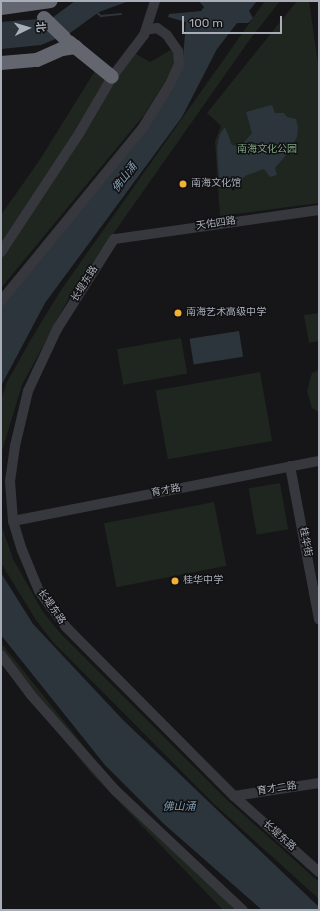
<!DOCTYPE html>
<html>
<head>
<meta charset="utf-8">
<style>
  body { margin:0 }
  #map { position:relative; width:320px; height:911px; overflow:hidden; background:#161618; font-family:Rubik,"Noto Sans SC",sans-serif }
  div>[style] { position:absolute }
  .green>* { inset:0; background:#1e261f; transform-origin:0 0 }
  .water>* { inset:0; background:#2c353c; transform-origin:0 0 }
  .stream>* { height:2px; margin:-1px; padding:0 1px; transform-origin:1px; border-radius:1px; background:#2c353c }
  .minor>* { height:10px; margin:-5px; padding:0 5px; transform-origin:5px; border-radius:5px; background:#37383d }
  .highway>* { height:14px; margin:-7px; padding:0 7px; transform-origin:7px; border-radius:7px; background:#63666e }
  .highway-bridge>* { height:14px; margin:-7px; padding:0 7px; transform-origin:7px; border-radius:7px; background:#63666e }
  .dots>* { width:11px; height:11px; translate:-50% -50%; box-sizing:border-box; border:2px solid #111113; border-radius:50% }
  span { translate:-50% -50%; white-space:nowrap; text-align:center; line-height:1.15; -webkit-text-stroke:3px #111113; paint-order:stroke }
  .park-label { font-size:10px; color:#7fa381 }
  .poi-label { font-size:10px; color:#a8adb8 }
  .left { translate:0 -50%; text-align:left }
  .street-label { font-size:10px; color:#a8adb8 }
  .water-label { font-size:11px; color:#7f9bb3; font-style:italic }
  .frame { position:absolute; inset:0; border:2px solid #a8adb8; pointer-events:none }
  .north { position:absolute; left:8px; top:8px; width:40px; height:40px; -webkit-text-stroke:3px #111113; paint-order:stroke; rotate:85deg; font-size:11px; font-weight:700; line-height:16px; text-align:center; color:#a8adb8 }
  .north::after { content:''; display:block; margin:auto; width:14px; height:18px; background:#a8adb8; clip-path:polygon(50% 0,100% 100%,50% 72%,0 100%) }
  .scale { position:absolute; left:182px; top:16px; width:100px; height:18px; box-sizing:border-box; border:2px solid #a8adb8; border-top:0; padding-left:5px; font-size:12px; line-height:14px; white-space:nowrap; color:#a8adb8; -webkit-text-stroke:3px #111113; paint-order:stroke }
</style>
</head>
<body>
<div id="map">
  <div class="green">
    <i style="clip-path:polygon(265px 1px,280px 1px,248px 42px,71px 294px,22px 385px,1px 454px,1px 400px,7px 382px,30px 341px,61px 290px)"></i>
    <i style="clip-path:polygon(297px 1px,309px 1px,319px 70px,319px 203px,220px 216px,215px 142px,221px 126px,207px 113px)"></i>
    <i style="clip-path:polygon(174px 48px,176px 64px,144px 115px,1px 288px,1px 215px,39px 161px,95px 71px,113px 82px,136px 54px,150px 62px)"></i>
    <i style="clip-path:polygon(319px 313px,319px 341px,309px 343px,304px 315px)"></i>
    <i style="left:181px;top:338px;width:36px;height:65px;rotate:80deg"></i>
    <i style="clip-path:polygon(319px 370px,319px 412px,312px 408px,307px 391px,312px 373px)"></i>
    <i style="left:260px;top:372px;width:70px;height:106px;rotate:80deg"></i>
    <i style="left:280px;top:483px;width:47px;height:32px;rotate:80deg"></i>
    <i style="left:214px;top:502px;width:65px;height:112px;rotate:79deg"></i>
    <i style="clip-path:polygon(1px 524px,13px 559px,43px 612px,61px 634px,225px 798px,319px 882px,319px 899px,214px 804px,53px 642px,36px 620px,1px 563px)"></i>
    <i style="clip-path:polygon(1px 643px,103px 770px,152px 821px,250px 910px,223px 910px,92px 774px,1px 664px)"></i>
  </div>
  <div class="water">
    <i style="clip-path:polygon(75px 1px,129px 1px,99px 12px,70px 33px,41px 45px,1px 49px,1px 22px,52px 18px)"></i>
    <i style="clip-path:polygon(199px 1px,257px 1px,249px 11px,253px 18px,248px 23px,237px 23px,217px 49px,182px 117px,45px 303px,1px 386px,1px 307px,148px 124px,183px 58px,186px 22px,168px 17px,169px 14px,201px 11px,204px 7px)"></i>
    <i style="clip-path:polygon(272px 105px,275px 113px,284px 113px,287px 117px,296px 119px,298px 128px,297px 137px,287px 154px,275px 168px,277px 175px,270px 177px,264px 169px,245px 176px,238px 184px,229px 185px,223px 182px,219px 177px,218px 165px,217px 147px,220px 134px,225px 127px,232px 145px,241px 146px,252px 133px,246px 112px)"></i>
    <i style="left:239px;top:331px;width:26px;height:50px;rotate:81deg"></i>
    <i style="clip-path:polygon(1px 573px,33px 624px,123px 720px,319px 907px,319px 910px,262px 910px,164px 824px,105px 765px,1px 635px)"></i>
  </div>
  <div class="stream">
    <i style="left:95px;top:11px;width:8px;rotate:40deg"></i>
    <i style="left:101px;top:16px;width:20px;rotate:-6deg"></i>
  </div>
  <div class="minor">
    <i style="left:319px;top:210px;width:207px;rotate:171.9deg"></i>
    <i style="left:114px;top:239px;width:107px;rotate:122.3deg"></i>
    <i style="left:57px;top:329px;width:68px;rotate:115.1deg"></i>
    <i style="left:28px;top:391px;width:57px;rotate:103.3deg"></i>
    <i style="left:15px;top:446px;width:35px;rotate:98deg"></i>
    <i style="left:10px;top:481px;width:40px;rotate:85.7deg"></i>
    <i style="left:13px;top:521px;width:30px;rotate:73deg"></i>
    <i style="left:22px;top:550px;width:44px;rotate:67.5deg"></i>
    <i style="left:39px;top:591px;width:45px;rotate:53.1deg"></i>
    <i style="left:66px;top:627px;width:238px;rotate:45.2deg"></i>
    <i style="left:234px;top:796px;width:114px;rotate:41.8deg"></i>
    <i style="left:1px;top:252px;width:144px;rotate:-56.6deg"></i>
    <i style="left:80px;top:132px;width:64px;rotate:-59.8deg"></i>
    <i style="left:112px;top:77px;width:53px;rotate:-52.7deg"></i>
    <i style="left:144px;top:35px;width:36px;rotate:-72deg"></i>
    <i style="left:1px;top:301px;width:222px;rotate:-50.7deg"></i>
    <i style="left:142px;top:129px;width:55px;rotate:-58.3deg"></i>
    <i style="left:171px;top:82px;width:20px;rotate:-66deg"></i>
    <i style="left:179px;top:64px;width:13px;rotate:-94deg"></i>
    <i style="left:178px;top:51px;width:19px;rotate:-125deg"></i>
    <i style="left:167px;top:35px;width:12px;rotate:-145deg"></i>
    <i style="left:157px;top:28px;width:11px;rotate:170deg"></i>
    <i style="left:290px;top:466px;width:156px;rotate:79.3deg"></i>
    <i style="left:13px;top:521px;width:312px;rotate:-11.1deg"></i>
    <i style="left:1px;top:655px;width:50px;rotate:53.1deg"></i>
    <i style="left:31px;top:695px;width:127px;rotate:48.5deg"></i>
    <i style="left:115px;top:790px;width:175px;rotate:43.2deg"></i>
    <i style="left:234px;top:796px;width:86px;rotate:-8.7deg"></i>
  </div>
  <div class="highway">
    <i style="left:1px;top:8px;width:50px;rotate:-8deg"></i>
    <i style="left:69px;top:42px;width:55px;rotate:39.1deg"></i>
    <i style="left:1px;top:63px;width:36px;rotate:-5deg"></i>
    <i style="left:37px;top:60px;width:27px;rotate:-24deg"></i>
    <i style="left:62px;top:49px;width:14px;rotate:-8deg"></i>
  </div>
  <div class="highway-bridge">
    <i style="left:44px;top:18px;width:28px;rotate:44deg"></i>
  </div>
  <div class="dots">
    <i style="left:183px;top:184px;background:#f2b134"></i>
    <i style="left:178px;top:313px;background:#f2b134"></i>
    <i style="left:175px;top:581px;background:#f2b134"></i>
  </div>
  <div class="park-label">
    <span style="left:267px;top:150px">南海文化公园</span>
  </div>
  <div class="poi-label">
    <span class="left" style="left:191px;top:184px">南海文化馆</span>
    <span class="left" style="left:186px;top:313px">南海艺术高级中学</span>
    <span class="left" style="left:183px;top:581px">桂华中学</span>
  </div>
  <div class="street-label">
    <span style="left:216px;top:224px;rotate:-8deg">天佑四路</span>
    <span style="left:85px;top:284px;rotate:-58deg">长堤东路</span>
    <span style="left:166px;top:491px;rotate:-11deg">育才路</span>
    <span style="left:305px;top:542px;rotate:79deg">桂华街</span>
    <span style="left:51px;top:607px;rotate:55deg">长堤东路</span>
    <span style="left:277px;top:789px;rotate:-9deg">育才二路</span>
    <span style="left:279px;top:836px;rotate:42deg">长堤东路</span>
  </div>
  <div class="water-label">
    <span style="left:125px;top:178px;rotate:-53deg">佛山涌</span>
    <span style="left:179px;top:807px">佛山涌</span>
  </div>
  <div class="frame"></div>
  <div class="north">北</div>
  <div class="scale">100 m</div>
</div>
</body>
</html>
